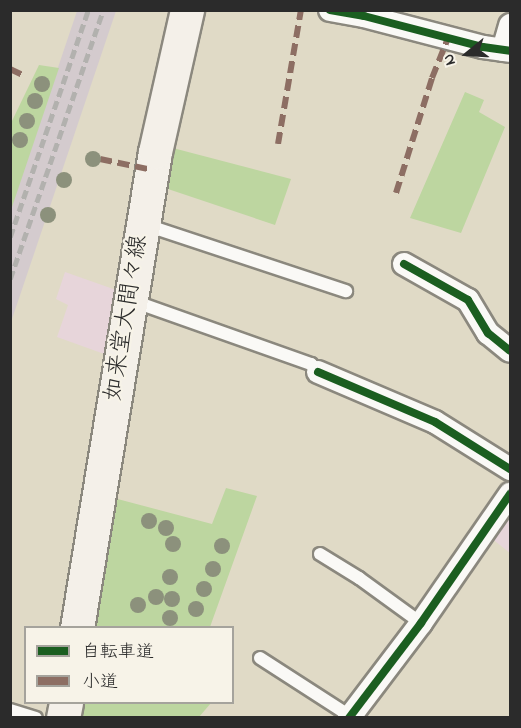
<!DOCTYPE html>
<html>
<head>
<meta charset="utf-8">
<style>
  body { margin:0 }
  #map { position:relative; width:521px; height:728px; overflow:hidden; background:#e0dac6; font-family:"Indie Flower","Klee One",sans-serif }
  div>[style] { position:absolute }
  .built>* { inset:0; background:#e7d5da }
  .industrial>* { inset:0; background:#d4cbce }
  .green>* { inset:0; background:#bdd6a0 }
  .roads { filter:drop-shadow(2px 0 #8b887e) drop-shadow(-2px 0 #8b887e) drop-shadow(0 2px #8b887e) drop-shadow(0 -2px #8b887e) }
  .service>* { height:12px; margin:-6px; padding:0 6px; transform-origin:6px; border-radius:6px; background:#faf9f6 }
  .minor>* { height:22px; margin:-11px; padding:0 11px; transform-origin:11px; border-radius:11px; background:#faf9f6 }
  .secondary>* { height:33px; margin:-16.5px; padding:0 16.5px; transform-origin:16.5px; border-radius:16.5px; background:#f4f0e9 }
  .rail>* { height:4.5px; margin-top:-2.25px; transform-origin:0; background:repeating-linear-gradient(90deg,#b2b1ae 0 9px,transparent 0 13.5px) }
  .quiet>* { height:6px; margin-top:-3px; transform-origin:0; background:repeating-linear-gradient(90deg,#8d6e63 0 12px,transparent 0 18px) }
  .cycleway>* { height:8px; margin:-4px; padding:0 4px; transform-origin:4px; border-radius:4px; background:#1b5e20 }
  .trees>* { width:16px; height:16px; margin:-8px; border-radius:50%; background:#8c917c }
  span { translate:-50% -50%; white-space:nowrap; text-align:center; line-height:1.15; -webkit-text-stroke:4.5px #f7f3e8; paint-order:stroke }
  .street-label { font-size:24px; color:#2b2b2b }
  .frame { position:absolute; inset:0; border:12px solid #2b2b2b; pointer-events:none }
  .legend { position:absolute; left:24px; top:626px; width:210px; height:78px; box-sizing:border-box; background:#f7f3e8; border:2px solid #a5a39c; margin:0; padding:8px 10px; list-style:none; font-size:18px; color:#2b2b2b }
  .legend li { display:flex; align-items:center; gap:12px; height:30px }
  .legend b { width:30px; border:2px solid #a5a39c }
  .north { position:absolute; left:437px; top:24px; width:60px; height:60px; -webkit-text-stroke:4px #f7f3e8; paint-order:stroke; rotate:252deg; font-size:16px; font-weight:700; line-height:24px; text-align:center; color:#2b2b2b }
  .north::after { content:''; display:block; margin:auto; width:21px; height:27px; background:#2b2b2b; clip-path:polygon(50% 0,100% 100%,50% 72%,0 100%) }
</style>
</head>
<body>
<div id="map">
  <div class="built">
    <i style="clip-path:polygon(65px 272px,119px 291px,107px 355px,57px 337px,68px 305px,56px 299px)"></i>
    <i style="clip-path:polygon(510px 511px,510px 553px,491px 538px)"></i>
  </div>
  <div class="industrial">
    <i style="clip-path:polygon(77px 11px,116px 11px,11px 322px,11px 207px)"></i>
  </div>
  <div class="green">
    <i style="clip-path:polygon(39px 65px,59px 68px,11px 210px,11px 123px)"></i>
    <i style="clip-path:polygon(465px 92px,484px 100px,479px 112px,505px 127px,461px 233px,410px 218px)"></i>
    <i style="clip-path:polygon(169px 147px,291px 179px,275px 225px,162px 187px)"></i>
    <i style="clip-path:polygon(226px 488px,257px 496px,210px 627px,91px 628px,110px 497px,212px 524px)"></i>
    <i style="clip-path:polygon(79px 703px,211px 703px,199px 717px,77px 718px)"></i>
  </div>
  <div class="roads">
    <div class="service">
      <i style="left:143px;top:224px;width:214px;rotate:18.3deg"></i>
      <i style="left:133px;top:301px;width:189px;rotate:19.5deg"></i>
      <i style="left:311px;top:364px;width:11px;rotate:49deg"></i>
      <i style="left:320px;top:554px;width:46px;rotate:31.6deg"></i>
      <i style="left:359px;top:578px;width:77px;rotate:36deg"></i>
      <i style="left:260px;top:658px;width:107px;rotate:32.8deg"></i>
      <i style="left:10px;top:710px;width:27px;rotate:17deg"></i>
    </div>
    <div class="minor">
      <i style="left:330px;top:10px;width:35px;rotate:10deg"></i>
      <i style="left:364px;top:16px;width:123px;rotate:14.6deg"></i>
      <i style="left:483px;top:47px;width:27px;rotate:8deg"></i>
      <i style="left:503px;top:50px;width:26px;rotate:-74deg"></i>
      <i style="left:404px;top:264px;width:73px;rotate:29.4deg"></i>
      <i style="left:468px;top:300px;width:39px;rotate:59deg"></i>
      <i style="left:488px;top:333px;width:28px;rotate:39deg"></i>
      <i style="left:318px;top:372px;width:127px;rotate:23.1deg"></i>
      <i style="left:435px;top:422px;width:89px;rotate:32.1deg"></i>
      <i style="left:349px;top:718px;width:119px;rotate:-52.8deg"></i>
      <i style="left:421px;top:623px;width:157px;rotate:-55.4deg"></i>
    </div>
    <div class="secondary">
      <i style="left:77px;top:628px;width:482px;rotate:-80.7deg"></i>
      <i style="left:155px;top:152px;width:146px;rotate:-77.3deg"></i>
      <i style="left:63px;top:718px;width:16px;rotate:-79deg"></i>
    </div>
  </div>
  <div class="rail">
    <i style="left:10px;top:237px;width:240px;rotate:-71deg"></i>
    <i style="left:10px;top:279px;width:285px;rotate:-70.9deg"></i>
  </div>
  <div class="quiet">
    <i style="left:10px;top:69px;width:14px;rotate:25deg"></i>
    <i style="left:278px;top:144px;width:136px;rotate:-80.3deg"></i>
    <i style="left:100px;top:159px;width:53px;rotate:11.9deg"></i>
    <i style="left:396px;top:193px;width:121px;rotate:-72.6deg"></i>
    <i style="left:432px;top:78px;width:43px;rotate:-68.2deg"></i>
  </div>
  <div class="cycleway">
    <i style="left:330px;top:10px;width:35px;rotate:10deg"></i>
    <i style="left:364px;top:16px;width:123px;rotate:14.6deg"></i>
    <i style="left:483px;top:47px;width:27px;rotate:8deg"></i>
    <i style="left:404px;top:264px;width:73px;rotate:29.4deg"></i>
    <i style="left:468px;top:300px;width:39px;rotate:59deg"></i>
    <i style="left:488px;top:333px;width:28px;rotate:39deg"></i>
    <i style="left:318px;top:372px;width:127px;rotate:23.1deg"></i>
    <i style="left:435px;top:422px;width:89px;rotate:32.1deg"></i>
    <i style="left:349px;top:718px;width:119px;rotate:-52.8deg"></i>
    <i style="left:421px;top:623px;width:157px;rotate:-55.4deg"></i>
  </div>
  <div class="trees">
    <i style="left:42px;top:84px"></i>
    <i style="left:35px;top:101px"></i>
    <i style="left:27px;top:121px"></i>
    <i style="left:20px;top:140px"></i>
    <i style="left:93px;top:159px"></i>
    <i style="left:64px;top:180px"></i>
    <i style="left:48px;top:215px"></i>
    <i style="left:149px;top:521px"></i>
    <i style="left:166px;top:528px"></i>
    <i style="left:173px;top:544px"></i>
    <i style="left:222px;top:546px"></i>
    <i style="left:213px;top:569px"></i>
    <i style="left:170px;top:577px"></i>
    <i style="left:204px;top:589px"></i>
    <i style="left:156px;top:597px"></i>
    <i style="left:172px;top:599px"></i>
    <i style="left:138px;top:605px"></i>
    <i style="left:196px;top:609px"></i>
    <i style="left:170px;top:618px"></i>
  </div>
  <div class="street-label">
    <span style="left:127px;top:318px;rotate:-81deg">如来堂大間々線</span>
  </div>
  <div class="frame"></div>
  <ul class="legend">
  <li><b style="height:8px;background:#1b5e20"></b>自転車道</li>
  <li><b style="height:8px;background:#8d6e63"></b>小道</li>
  </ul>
  <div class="north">N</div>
</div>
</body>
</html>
